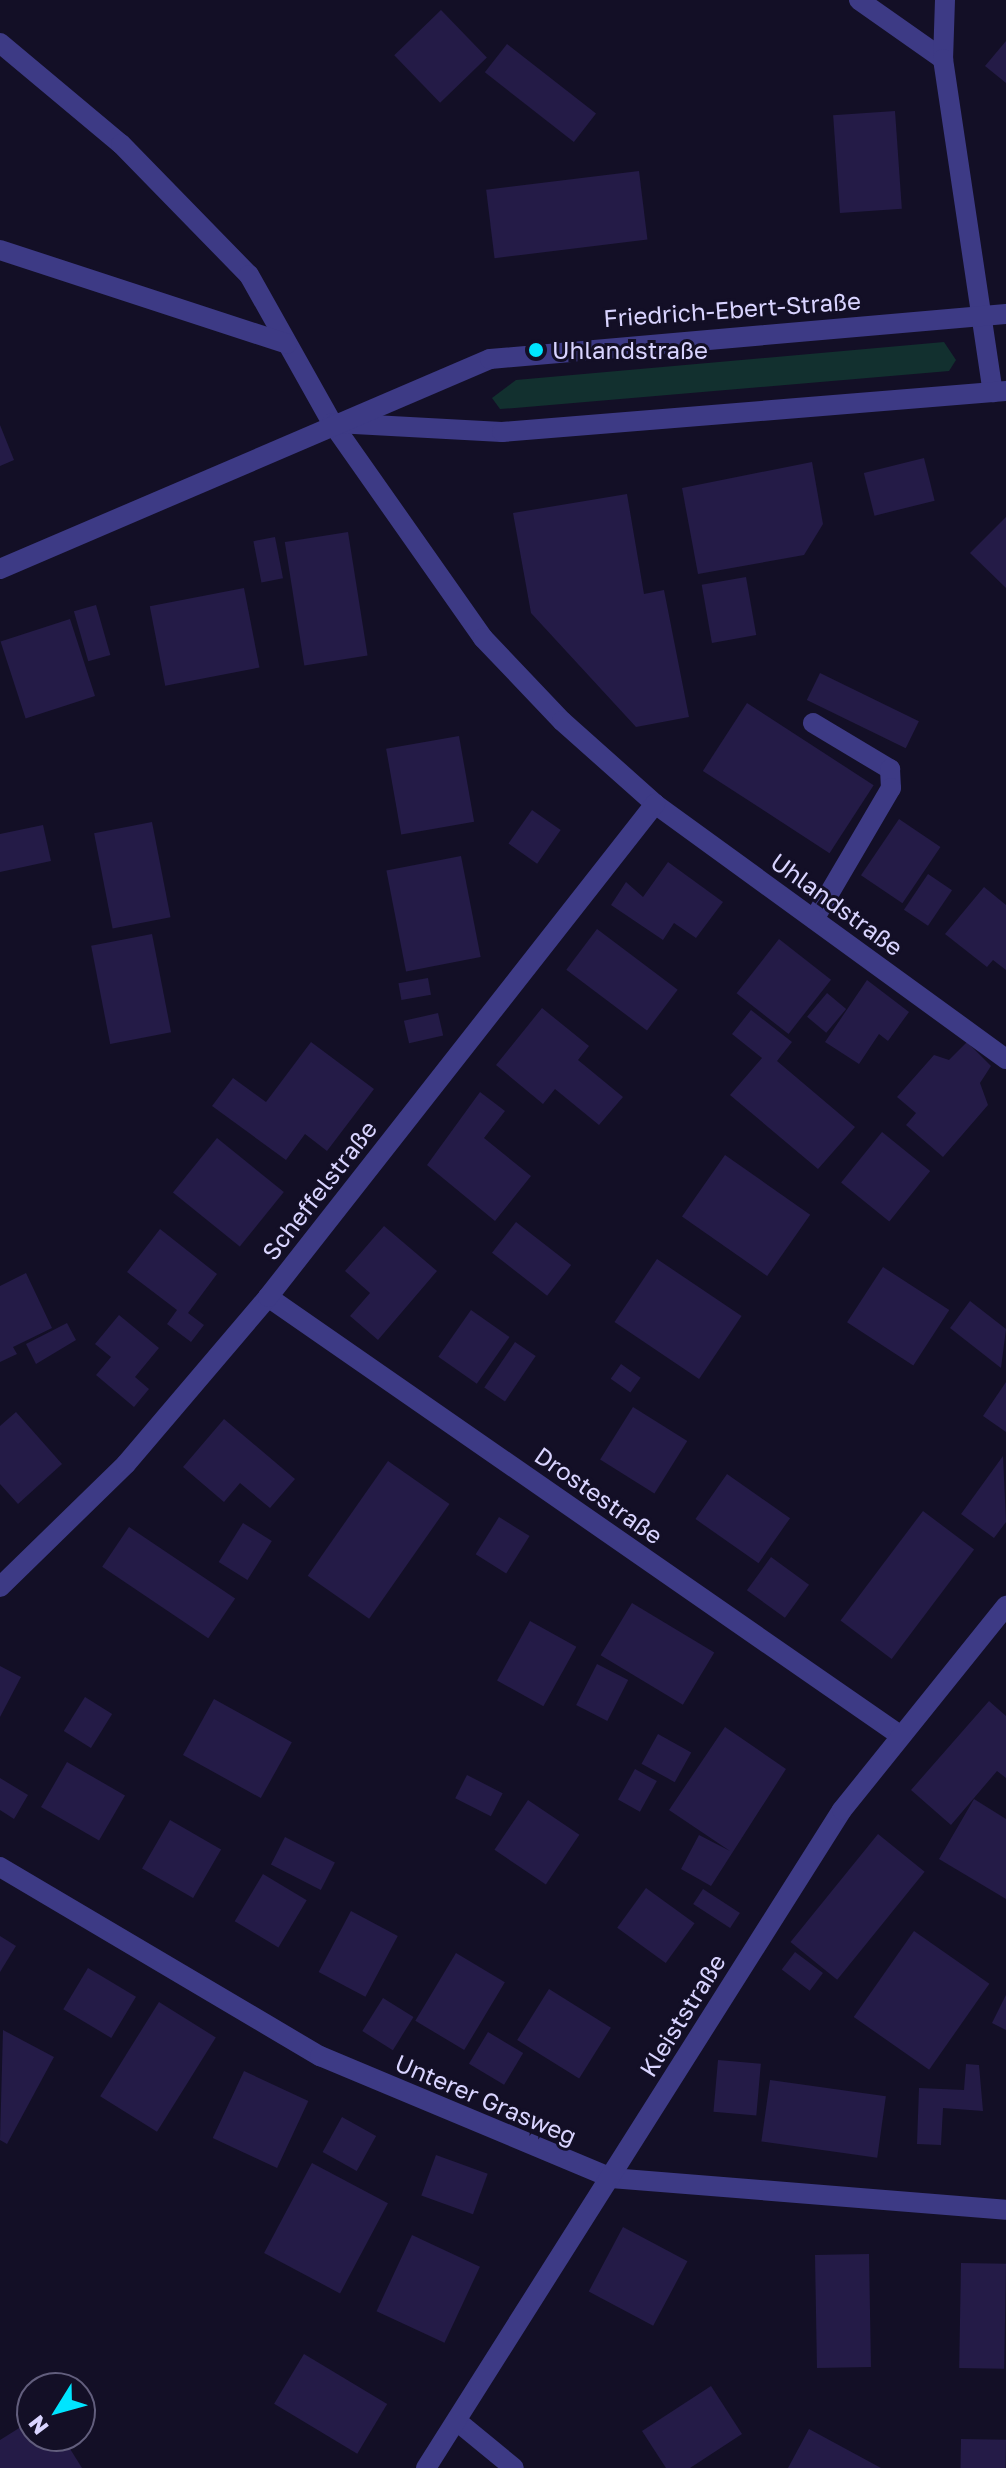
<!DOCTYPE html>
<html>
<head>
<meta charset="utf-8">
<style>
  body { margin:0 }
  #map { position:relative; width:1006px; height:2468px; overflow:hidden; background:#130f26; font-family:"Golos Text",sans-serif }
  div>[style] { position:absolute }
  .green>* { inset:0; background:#12302f }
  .building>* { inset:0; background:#241b47; transform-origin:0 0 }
  .service>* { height:20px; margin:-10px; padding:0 10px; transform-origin:10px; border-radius:10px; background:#3d3a85 }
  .minor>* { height:20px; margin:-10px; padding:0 10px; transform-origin:10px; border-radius:10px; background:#3d3a85 }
  .tertiary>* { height:20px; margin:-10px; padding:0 10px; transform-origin:10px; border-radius:10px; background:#3d3a85 }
  .dots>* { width:22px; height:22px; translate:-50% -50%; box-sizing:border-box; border:4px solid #130f26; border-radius:50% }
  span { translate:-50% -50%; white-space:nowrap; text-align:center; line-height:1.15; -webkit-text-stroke:6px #130f26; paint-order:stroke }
  .street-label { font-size:24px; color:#d9d4ff }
  .poi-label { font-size:24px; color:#d9d4ff }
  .left { translate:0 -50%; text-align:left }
  .north { position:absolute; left:16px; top:2372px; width:80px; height:80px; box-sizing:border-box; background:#130f26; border:2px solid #625e7d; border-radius:50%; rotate:233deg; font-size:22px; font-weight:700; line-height:32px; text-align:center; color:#d9d4ff }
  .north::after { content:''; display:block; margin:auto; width:28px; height:36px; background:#00e5ff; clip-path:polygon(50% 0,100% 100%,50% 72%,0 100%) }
</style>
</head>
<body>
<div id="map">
  <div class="green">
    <i style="clip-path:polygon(944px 342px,956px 360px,949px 371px,515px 408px,500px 409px,492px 398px,516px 380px)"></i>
  </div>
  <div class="building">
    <i style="left:441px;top:10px;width:66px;height:65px;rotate:46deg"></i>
    <i style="clip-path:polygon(1006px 41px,1006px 83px,985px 66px)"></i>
    <i style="left:507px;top:44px;width:113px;height:36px;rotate:38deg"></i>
    <i style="left:895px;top:111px;width:98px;height:62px;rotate:86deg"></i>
    <i style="left:639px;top:171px;width:69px;height:154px;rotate:83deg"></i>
    <i style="clip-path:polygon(0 425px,14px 460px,0 466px)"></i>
    <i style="left:924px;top:458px;width:44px;height:62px;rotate:76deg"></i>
    <i style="clip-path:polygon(812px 462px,823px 524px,804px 555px,698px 574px,682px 488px)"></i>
    <i style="clip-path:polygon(627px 494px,644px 594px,664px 590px,689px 717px,636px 727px,531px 613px,513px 513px)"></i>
    <i style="clip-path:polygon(1006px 517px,1006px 588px,970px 553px)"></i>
    <i style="left:348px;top:532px;width:125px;height:64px;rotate:81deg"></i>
    <i style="left:275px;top:537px;width:42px;height:22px;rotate:79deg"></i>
    <i style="left:746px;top:577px;width:59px;height:45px;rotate:80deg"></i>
    <i style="left:244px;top:588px;width:81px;height:96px;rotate:79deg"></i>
    <i style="left:96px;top:605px;width:52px;height:23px;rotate:74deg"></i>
    <i style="left:70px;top:619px;width:81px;height:73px;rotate:72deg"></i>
    <i style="left:820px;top:673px;width:110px;height:30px;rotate:26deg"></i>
    <i style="left:747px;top:703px;width:151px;height:81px;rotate:33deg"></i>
    <i style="left:459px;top:736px;width:87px;height:74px;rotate:80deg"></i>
    <i style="left:532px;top:810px;width:35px;height:41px;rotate:35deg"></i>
    <i style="left:899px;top:819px;width:50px;height:68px;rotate:34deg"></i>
    <i style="left:152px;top:822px;width:97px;height:59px;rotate:79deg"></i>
    <i style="clip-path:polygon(43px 825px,51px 861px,0 872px,0 834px)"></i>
    <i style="left:461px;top:856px;width:103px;height:76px;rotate:79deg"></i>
    <i style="clip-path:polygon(668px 862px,723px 902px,696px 938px,674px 923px,663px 940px,611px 905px,626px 882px,643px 897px)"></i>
    <i style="left:928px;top:874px;width:29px;height:43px;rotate:34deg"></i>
    <i style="clip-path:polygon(984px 887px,1006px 905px,1006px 970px,993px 960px,987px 967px,945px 934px)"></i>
    <i style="left:597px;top:929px;width:101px;height:51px;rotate:37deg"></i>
    <i style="left:152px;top:934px;width:100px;height:62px;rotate:79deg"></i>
    <i style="left:779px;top:939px;width:66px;height:69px;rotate:38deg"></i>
    <i style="left:428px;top:978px;width:17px;height:30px;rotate:80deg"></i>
    <i style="clip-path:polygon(867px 980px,909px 1012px,888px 1041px,879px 1034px,859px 1064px,825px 1042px)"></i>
    <i style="left:827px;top:993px;width:25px;height:31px;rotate:40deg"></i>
    <i style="clip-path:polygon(542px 1008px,589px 1046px,578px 1060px,623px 1097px,599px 1125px,555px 1089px,543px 1104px,496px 1065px)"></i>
    <i style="clip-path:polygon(751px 1010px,792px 1042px,777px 1061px,855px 1127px,818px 1169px,730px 1095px,762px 1058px,732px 1034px)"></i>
    <i style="left:438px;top:1013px;width:23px;height:35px;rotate:77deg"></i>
    <i style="clip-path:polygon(311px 1042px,374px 1089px,327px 1151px,305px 1134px,286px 1160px,212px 1106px,233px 1078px,266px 1102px)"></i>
    <i style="clip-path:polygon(967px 1042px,991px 1066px,980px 1083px,988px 1105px,943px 1157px,906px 1125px,916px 1113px,897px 1097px,934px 1055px,949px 1060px)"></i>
    <i style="clip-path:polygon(480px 1092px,505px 1111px,484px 1138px,531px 1176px,495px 1221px,427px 1165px)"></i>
    <i style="left:882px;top:1132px;width:62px;height:65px;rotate:39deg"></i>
    <i style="left:217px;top:1138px;width:86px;height:70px;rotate:39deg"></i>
    <i style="left:725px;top:1155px;width:104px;height:75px;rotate:35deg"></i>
    <i style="left:516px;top:1222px;width:70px;height:39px;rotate:38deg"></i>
    <i style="clip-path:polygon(384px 1226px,437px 1271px,378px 1340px,350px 1316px,370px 1293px,345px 1271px)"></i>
    <i style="clip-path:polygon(160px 1229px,217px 1274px,188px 1313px,204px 1325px,191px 1342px,167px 1324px,177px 1310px,127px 1272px)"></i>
    <i style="left:657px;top:1259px;width:102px;height:76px;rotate:34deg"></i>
    <i style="left:883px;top:1267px;width:79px;height:66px;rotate:33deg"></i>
    <i style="clip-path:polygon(26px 1273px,52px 1328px,13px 1347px,17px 1354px,0 1362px,0 1286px)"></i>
    <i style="clip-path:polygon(970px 1301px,1006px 1329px,1001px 1368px,950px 1328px)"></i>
    <i style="left:471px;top:1310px;width:47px;height:57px;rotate:35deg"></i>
    <i style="clip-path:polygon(119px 1315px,159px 1348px,135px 1377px,149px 1389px,134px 1407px,96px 1375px,111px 1357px,95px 1344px)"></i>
    <i style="clip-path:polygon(67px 1323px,76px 1340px,36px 1364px,26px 1344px)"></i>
    <i style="left:515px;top:1342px;width:25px;height:55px;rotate:34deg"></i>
    <i style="left:621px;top:1364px;width:24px;height:18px;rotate:35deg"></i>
    <i style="clip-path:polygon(1006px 1382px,1006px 1432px,983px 1416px)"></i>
    <i style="left:633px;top:1407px;width:64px;height:62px;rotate:32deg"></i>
    <i style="clip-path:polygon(16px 1412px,62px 1464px,18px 1504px,0 1484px,0 1426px)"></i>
    <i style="clip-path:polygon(224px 1419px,295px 1479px,270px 1508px,240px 1483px,224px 1502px,183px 1467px)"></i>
    <i style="clip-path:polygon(1003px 1456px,1006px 1522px,994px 1538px,961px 1514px)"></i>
    <i style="left:388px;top:1461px;width:75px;height:140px;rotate:35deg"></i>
    <i style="left:727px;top:1474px;width:77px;height:55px;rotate:35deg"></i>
    <i style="left:923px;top:1511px;width:64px;height:137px;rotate:37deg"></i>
    <i style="left:499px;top:1517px;width:36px;height:44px;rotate:32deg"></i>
    <i style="left:243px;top:1523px;width:34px;height:46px;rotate:32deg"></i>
    <i style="left:129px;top:1527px;width:128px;height:48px;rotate:34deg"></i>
    <i style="left:771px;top:1557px;width:47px;height:41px;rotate:36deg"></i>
    <i style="left:632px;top:1603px;width:96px;height:61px;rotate:31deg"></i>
    <i style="left:530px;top:1621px;width:53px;height:68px;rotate:29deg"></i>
    <i style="left:597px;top:1664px;width:35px;height:46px;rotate:27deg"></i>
    <i style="clip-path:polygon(0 1666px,21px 1677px,0 1717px)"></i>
    <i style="left:85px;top:1697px;width:32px;height:40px;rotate:32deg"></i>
    <i style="left:214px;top:1699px;width:89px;height:64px;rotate:29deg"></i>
    <i style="clip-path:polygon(989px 1701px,1006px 1716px,1006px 1778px,997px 1771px,951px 1825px,911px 1790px)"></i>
    <i style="clip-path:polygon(725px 1727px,786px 1769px,711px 1886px,681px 1869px,699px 1835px,730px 1851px,669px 1810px)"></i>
    <i style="left:658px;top:1734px;width:38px;height:34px;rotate:29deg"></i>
    <i style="left:67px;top:1762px;width:67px;height:52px;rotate:30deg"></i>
    <i style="left:635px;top:1769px;width:25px;height:35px;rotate:29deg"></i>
    <i style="left:467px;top:1775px;width:40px;height:26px;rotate:27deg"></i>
    <i style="clip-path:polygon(0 1778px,28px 1795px,14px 1819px,0 1810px)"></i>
    <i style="clip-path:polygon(974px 1799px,1006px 1819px,1006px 1899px,939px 1859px)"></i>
    <i style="left:528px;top:1800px;width:62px;height:60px;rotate:34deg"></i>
    <i style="left:170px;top:1820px;width:59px;height:56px;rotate:30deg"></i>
    <i style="left:878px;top:1834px;width:60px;height:139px;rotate:39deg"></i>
    <i style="left:285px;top:1837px;width:56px;height:31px;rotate:27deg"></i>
    <i style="left:263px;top:1874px;width:51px;height:55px;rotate:31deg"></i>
    <i style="left:646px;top:1888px;width:60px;height:49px;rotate:36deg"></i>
    <i style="left:703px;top:1889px;width:44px;height:18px;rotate:33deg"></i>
    <i style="left:351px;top:1911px;width:53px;height:69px;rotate:28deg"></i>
    <i style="left:914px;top:1931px;width:92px;height:105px;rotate:35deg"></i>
    <i style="clip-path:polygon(0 1936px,16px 1946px,0 1972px)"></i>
    <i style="left:795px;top:1952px;width:35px;height:22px;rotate:37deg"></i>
    <i style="left:456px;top:1953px;width:57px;height:79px;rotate:31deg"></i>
    <i style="left:88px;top:1968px;width:56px;height:48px;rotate:31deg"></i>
    <i style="left:549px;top:1989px;width:73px;height:60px;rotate:32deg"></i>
    <i style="clip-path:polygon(1006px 1995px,1006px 2030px,992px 2023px)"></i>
    <i style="left:383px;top:1998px;width:36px;height:39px;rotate:32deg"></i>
    <i style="left:159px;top:2002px;width:67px;height:111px;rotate:32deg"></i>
    <i style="clip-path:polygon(3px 2030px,54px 2057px,7px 2144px,0 2140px)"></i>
    <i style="left:488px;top:2032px;width:41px;height:37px;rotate:31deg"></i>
    <i style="left:718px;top:2060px;width:43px;height:52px;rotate:5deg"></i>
    <i style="clip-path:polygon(966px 2064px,979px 2065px,983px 2111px,943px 2108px,941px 2145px,917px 2144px,919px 2088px,964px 2090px)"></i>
    <i style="left:244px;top:2071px;width:71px;height:74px;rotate:25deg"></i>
    <i style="left:770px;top:2080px;width:117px;height:62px;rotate:8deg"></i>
    <i style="left:342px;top:2117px;width:39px;height:40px;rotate:29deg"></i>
    <i style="left:436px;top:2155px;width:55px;height:43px;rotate:20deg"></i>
    <i style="left:312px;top:2163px;width:86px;height:102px;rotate:28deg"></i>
    <i style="left:623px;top:2227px;width:73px;height:73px;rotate:28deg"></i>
    <i style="left:412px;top:2235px;width:75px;height:84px;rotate:25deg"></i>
    <i style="left:869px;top:2254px;width:113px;height:54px;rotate:89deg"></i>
    <i style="left:961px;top:2263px;width:45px;height:105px;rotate:1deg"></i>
    <i style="left:304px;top:2354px;width:97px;height:58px;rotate:31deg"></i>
    <i style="clip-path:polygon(711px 2386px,742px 2434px,690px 2468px,666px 2468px,642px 2431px)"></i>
    <i style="clip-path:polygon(32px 2420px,32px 2436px,62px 2436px,82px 2468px,0 2468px,0 2440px)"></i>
    <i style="clip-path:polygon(809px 2429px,881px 2468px,788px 2468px)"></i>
    <i style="left:961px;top:2439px;width:45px;height:29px;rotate:1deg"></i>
  </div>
  <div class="service">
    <i style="left:859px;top:0;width:103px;rotate:35.1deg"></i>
    <i style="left:0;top:43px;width:158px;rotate:39.9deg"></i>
    <i style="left:121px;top:144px;width:183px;rotate:45.7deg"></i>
    <i style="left:249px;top:275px;width:170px;rotate:60.7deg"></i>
    <i style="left:0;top:250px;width:302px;rotate:18.1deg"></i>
    <i style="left:813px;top:723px;width:90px;rotate:30.9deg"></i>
    <i style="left:890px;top:769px;width:19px;rotate:87deg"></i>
    <i style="left:891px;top:788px;width:152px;rotate:120.4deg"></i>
  </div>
  <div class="minor">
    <i style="left:945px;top:0;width:59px;rotate:91.9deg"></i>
    <i style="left:943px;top:59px;width:337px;rotate:81.5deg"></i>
    <i style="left:332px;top:423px;width:263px;rotate:54.9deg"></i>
    <i style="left:483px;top:638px;width:115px;rotate:46.4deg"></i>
    <i style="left:562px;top:721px;width:125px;rotate:41.7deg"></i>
    <i style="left:655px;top:804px;width:434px;rotate:36deg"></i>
    <i style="left:268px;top:1297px;width:770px;rotate:34.74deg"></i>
    <i style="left:0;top:1587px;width:176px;rotate:-44.3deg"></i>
    <i style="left:126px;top:1464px;width:219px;rotate:-49.6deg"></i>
    <i style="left:268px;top:1297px;width:627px;rotate:-51.87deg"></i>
    <i style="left:0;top:1867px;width:372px;rotate:30.6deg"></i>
    <i style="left:320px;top:2056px;width:316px;rotate:22.7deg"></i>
    <i style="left:611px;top:2178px;width:396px;rotate:4.6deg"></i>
    <i style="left:458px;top:2422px;width:72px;rotate:39.4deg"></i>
    <i style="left:426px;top:2468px;width:778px;rotate:-57.7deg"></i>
    <i style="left:842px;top:1810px;width:262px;rotate:-51.2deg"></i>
  </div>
  <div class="tertiary">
    <i style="left:336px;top:423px;width:166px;rotate:3.1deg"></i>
    <i style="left:502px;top:432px;width:506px;rotate:-4.65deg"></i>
    <i style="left:0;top:569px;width:533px;rotate:-23.2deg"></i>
    <i style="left:490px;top:359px;width:518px;rotate:-4.98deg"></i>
  </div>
  <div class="dots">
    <i style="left:536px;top:350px;background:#00e5ff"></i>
  </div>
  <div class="street-label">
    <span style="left:732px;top:309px;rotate:-4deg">Friedrich-Ebert-Straße</span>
    <span style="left:837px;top:904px;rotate:36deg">Uhlandstraße</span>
    <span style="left:319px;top:1190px;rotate:-52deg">Scheffelstraße</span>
    <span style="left:599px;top:1495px;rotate:35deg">Drostestraße</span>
    <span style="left:682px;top:2015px;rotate:-58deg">Kleiststraße</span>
    <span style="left:486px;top:2099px;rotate:23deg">Unterer Grasweg</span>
  </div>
  <div class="poi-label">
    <span class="left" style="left:552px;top:350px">Uhlandstraße</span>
  </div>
  <div class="north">N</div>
</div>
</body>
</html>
